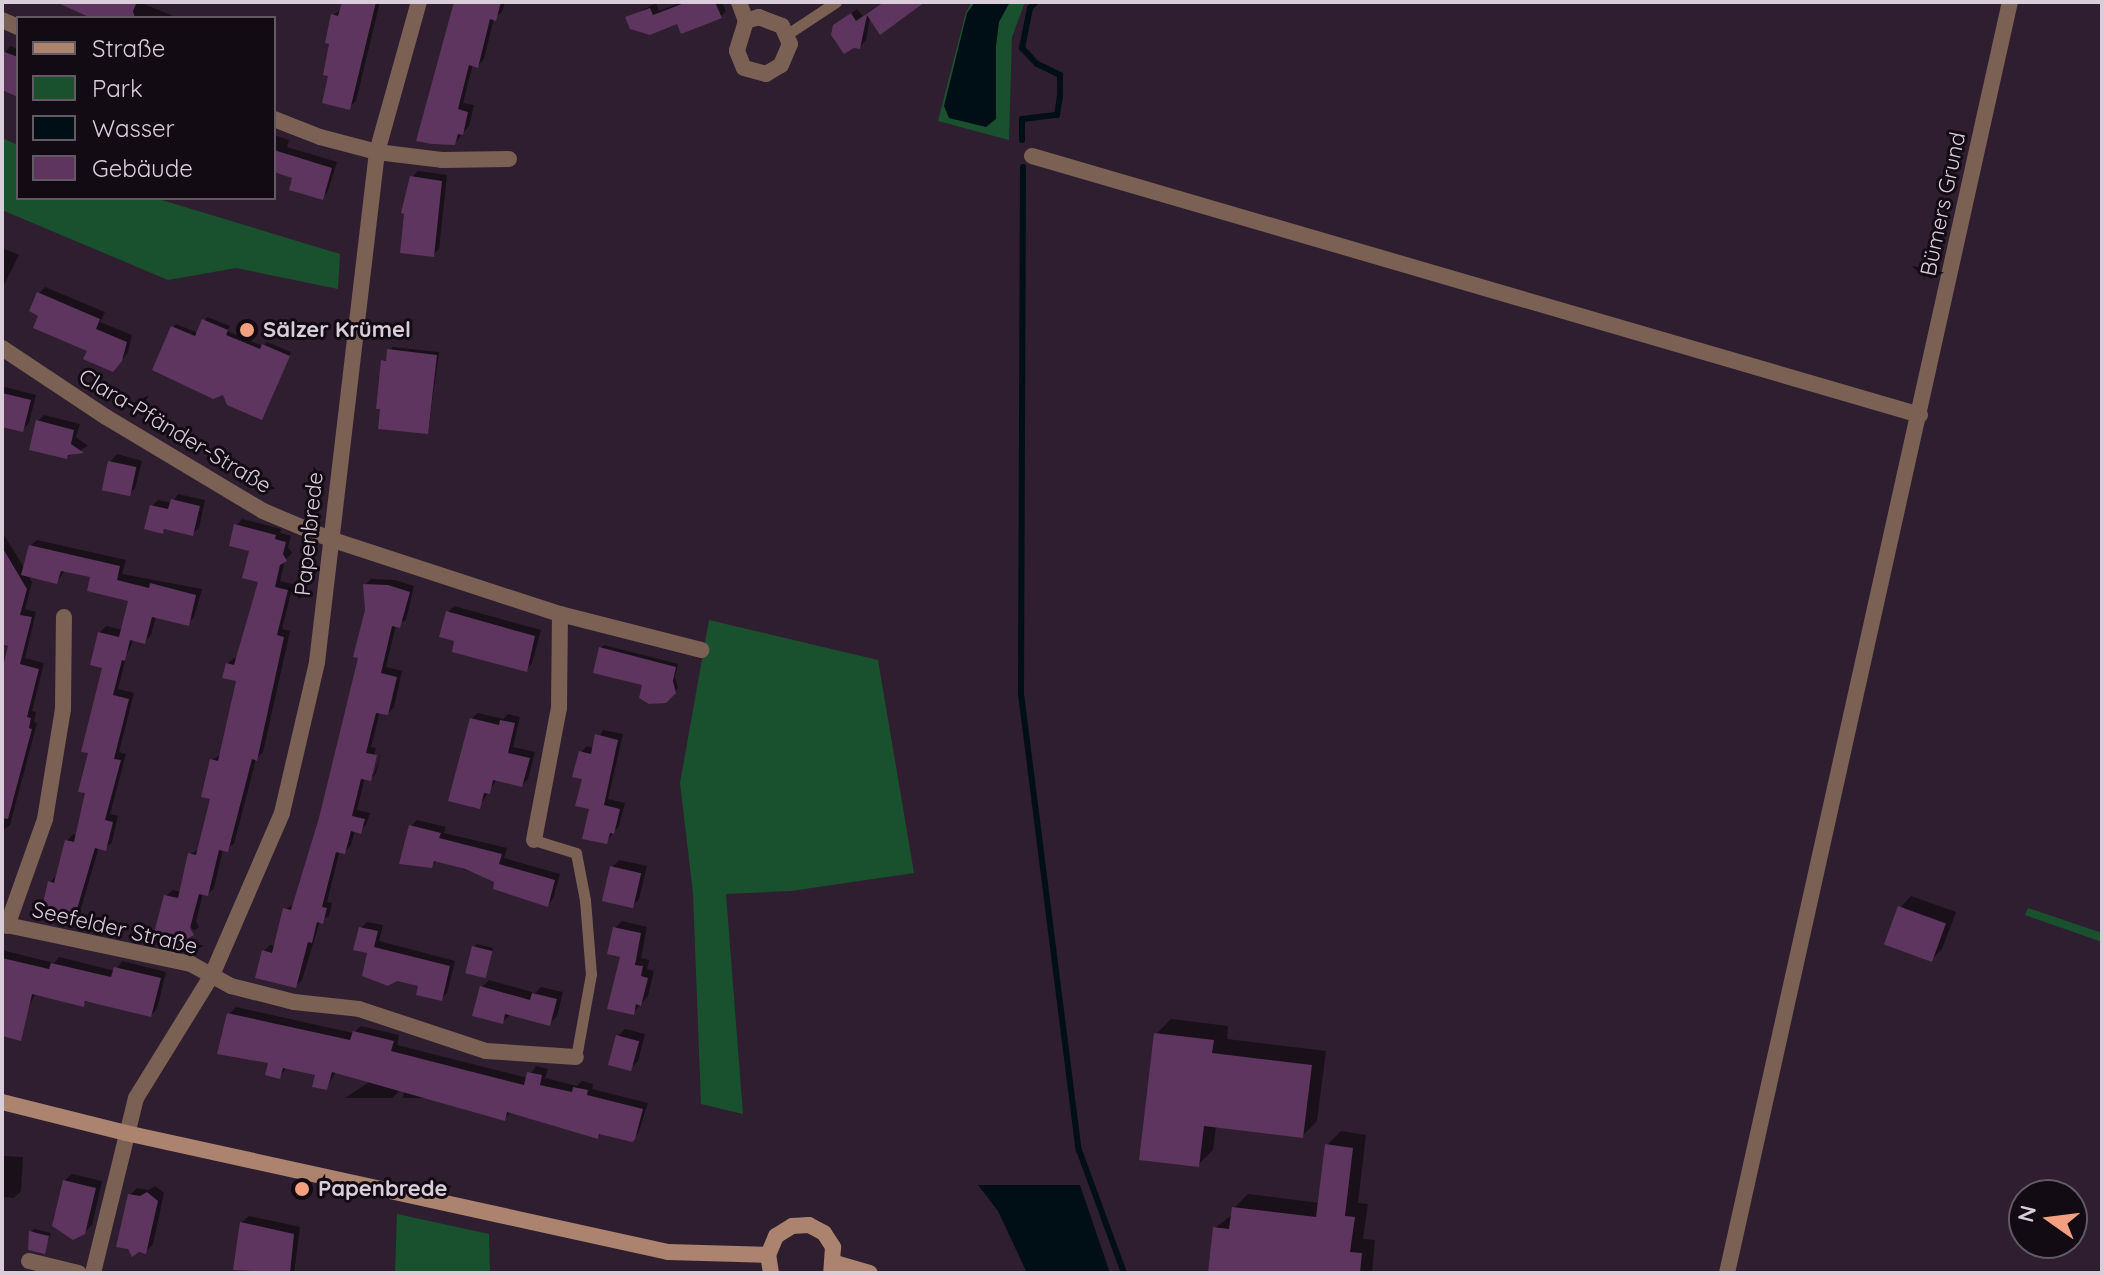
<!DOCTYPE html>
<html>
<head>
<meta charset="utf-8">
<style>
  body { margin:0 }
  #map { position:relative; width:2104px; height:1275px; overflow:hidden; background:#2f1e30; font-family:Quicksand,sans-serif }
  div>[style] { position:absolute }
  .green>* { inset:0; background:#19512e }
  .water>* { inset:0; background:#000e16 }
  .shadow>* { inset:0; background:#0007 }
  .stream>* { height:6px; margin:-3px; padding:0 3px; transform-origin:3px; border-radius:3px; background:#000e16 }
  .building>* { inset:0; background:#5d355f; transform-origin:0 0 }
  .service>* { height:11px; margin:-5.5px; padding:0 5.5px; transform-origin:5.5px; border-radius:5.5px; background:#7a6154 }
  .minor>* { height:16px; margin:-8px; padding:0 8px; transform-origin:8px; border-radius:8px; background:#7a6154 }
  .secondary>* { height:16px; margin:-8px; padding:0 8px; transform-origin:8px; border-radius:8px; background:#ab836e }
  .dots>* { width:22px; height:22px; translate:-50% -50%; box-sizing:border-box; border:4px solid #130b13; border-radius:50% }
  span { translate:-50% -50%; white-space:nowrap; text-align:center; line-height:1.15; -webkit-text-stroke:6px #130b13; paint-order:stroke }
  .street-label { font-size:22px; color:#d9cdd9 }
  .poi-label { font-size:22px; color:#d9cdd9; font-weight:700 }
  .left { translate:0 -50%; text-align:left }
  .frame { position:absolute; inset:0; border:4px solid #d9cdd9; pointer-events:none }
  .legend { position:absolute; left:16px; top:16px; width:260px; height:184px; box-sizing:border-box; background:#130b13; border:2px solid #625962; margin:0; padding:10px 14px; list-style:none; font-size:24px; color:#d9cdd9 }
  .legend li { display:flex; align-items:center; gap:16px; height:40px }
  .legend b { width:40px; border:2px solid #625962 }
  .north { position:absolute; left:2008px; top:1179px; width:80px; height:80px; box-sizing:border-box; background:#130b13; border:2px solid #625962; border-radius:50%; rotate:284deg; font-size:22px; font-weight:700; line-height:32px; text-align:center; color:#d9cdd9 }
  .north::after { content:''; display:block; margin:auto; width:28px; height:36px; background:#f2a07f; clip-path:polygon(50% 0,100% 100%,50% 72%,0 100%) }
</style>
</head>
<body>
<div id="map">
  <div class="green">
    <i style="clip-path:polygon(972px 2px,1025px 2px,1012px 37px,1009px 140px,938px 121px,966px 12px)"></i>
    <i style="clip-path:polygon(2px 138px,18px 145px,18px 198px,155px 198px,340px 254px,338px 289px,236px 268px,168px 280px,2px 210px)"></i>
    <i style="clip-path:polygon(709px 620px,878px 660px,914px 873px,791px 891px,726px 894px,743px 1114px,701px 1104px,693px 893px,680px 783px)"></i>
    <i style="clip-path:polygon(2028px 908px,2102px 933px,2102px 942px,2025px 915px)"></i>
    <i style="clip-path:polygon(397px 1214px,489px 1234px,490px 1273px,395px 1273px)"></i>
  </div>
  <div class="water">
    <i style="clip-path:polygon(975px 2px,1010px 2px,999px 22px,996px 46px,996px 119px,986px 127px,949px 118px,944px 106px,967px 13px)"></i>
    <i style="clip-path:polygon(978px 1185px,1080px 1185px,1110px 1273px,1027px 1273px,998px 1211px)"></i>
  </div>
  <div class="shadow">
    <i style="clip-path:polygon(59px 2px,139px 2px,178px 18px,94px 18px)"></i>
    <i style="clip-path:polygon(344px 2px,380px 2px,356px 101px,349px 108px,331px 75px,333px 15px,342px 9px)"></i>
    <i style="clip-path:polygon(459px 2px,505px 2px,502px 12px,494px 18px,484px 59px,478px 66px,473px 64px,463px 103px,474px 105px,469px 126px,455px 143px)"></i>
    <i style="clip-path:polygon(682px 2px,722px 2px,726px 11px,721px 16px,678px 22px,628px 18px,656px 3px,659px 11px)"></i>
    <i style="clip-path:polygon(884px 2px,919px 2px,870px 17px,866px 40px,860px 47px,835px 26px,857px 9px,863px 16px)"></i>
    <i style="clip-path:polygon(10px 46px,18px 49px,18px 94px,2px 88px,2px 56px)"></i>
    <i style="clip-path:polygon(274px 135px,289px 140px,287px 147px,337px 162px,328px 191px,322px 197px,295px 176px,274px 170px)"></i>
    <i style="clip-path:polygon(418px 171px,447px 175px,439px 249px,433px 255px,411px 178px)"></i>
    <i style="clip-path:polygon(2px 248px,19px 255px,2px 289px)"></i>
    <i style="clip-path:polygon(45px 287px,105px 312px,100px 322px,132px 335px,128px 352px,120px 363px,89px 350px,39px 293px)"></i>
    <i style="clip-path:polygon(207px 317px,230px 326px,227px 331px,263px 346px,267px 342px,291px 352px,262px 417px,225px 393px,173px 327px,176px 324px,198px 333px)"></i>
    <i style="clip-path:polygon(392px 347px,439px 352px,428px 432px,383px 361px,388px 359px)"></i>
    <i style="clip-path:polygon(5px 387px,36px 395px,29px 423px,23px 429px,2px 425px,2px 391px)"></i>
    <i style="clip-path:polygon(44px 415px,80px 424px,76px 437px,88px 446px,67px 457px,38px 421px)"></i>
    <i style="clip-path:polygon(117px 454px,142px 461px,135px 488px,128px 495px,110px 462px)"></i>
    <i style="clip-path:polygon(178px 494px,205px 500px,199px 528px,193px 533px,167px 527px,163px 532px,152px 506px,158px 500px,172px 503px)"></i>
    <i style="clip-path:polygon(242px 519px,281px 529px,280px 533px,291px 536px,288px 547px,292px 553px,285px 560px,280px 581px,293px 584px,282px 629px,290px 631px,263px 752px,256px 759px,234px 844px,223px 849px,214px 888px,208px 894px,203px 893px,196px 921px,199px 927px,194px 931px,166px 896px,173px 890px,181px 892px,190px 854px,200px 849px,212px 798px,212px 760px,222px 754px,239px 680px,227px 664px,234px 658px,238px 659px,261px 581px,251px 549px,236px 526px)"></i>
    <i style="clip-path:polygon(2px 532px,25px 569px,30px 546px,37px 540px,126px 560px,122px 574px,202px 589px,194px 617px,188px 623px,156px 616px,151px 635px,145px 641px,134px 639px,126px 657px,118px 689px,134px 693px,119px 752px,126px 754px,110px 814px,118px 816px,112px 842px,105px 849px,99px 847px,81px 908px,74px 914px,50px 882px,56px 876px,67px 841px,73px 834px,77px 835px,87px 792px,104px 666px,99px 633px,106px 626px,123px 630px,130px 600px,93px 576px,65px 570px,57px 582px,28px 575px,32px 582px,25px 609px,36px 612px,25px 658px,44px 663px,32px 711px,36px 712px,34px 722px,37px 723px,10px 825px,2px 831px,2px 680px,10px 644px,2px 642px)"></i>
    <i style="clip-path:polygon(371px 579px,395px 580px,414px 586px,406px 620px,396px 625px,386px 667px,402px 671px,394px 707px,388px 713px,380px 711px,371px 747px,376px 748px,370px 774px,374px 774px,382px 750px,376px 773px,370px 779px,365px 777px,357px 810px,370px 813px,366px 825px,360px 831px,355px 830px,351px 845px,345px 852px,340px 850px,327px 902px,332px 903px,329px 916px,320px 921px,302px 980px,296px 986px,264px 951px,270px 945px,275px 946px,285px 909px,295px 904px,321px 818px,360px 657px,367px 610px,365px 585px)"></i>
    <i style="clip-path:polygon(454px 606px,541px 630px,532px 663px,526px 670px,457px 639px,448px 612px)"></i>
    <i style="clip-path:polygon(604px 645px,678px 664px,675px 677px,678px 688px,666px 701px,601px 648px)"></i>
    <i style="clip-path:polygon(478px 713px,503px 719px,508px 714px,520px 717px,513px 747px,535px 752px,528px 779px,522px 785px,497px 779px,479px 807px,471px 719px)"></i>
    <i style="clip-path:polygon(603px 730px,623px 734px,608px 799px,625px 803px,619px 826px,606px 842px,591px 808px,581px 752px,587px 746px,594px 748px)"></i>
    <i style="clip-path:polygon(417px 820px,446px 827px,444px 833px,507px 848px,504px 858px,560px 874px,553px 899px,547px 905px,497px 881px,437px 860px,432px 866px,411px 826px)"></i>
    <i style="clip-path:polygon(619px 860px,647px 866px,639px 899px,632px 906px,612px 867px)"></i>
    <i style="clip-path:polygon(1911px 896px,1956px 912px,1942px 949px,1931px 960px,1900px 908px)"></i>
    <i style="clip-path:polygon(622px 921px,647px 927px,641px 958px,649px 960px,647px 969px,654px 971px,648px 996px,633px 1013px,615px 928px)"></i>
    <i style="clip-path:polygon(367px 922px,383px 925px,379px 941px,455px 961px,447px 993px,441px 999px,421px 985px,396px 979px,370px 952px,361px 928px)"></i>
    <i style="clip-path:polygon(477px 944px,493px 948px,484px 975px,474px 947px)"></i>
    <i style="clip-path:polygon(2px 950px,54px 963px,59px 957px,115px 971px,122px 961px,166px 972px,157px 1009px,151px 1015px,88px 1000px,83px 1005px,36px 993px,28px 1008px,2px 1002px)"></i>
    <i style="clip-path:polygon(489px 980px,535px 993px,541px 987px,563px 992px,557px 1016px,550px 1023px,511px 1014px,502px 1022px,482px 987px)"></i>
    <i style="clip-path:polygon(236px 1007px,353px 1033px,361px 1026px,399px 1035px,397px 1045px,528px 1078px,536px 1066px,548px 1069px,545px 1078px,577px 1086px,582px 1081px,593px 1084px,592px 1089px,648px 1103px,638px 1134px,632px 1140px,602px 1133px,598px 1137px,511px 1112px,504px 1119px,429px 1098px,403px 1098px,404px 1092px,399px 1091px,392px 1098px,345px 1098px,372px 1080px,336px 1071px,327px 1088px,317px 1074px,287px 1067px,280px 1077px,229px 1014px)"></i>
    <i style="clip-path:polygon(1171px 1019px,1228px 1026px,1227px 1039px,1326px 1051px,1317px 1121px,1302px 1136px,1216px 1126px,1213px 1150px,1198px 1165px,1156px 1034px)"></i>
    <i style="clip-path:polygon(625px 1029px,645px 1034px,638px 1061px,631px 1068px,618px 1036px)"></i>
    <i style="clip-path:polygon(1341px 1131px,1366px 1135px,1358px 1203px,1368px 1204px,1363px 1239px,1375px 1240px,1372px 1272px,1382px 1273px,1210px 1273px,1215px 1228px,1233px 1214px,1234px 1208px,1248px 1194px,1320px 1203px,1327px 1145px)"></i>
    <i style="clip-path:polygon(2px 1156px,23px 1157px,21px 1191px,14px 1198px,2px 1197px)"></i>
    <i style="clip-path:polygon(72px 1174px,102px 1181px,92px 1225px,84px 1232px,64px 1181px)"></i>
    <i style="clip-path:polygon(155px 1186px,164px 1193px,153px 1244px,146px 1251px,130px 1195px,137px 1188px,149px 1190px)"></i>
    <i style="clip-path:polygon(249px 1216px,300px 1227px,294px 1273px,256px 1273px,235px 1268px,241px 1223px)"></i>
    <i style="clip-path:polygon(34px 1229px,51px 1233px,44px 1251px,31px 1232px)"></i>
  </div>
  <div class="stream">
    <i style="left:1022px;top:140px;width:21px;rotate:-90deg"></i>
    <i style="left:1022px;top:119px;width:35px;rotate:-7deg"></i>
    <i style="left:1057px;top:115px;width:20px;rotate:-81deg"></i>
    <i style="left:1060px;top:95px;width:20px;rotate:-90deg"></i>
    <i style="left:1060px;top:75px;width:25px;rotate:-154deg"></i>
    <i style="left:1037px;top:64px;width:22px;rotate:-133deg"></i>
    <i style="left:1022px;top:48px;width:41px;rotate:-78.7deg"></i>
    <i style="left:1030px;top:8px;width:8px;rotate:-45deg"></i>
    <i style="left:1023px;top:167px;width:527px;rotate:90.22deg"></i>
    <i style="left:1021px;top:694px;width:460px;rotate:82.8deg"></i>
    <i style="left:1079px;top:1150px;width:131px;rotate:69.9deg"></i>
  </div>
  <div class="building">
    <i style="clip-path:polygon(56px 2px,137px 2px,133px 11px,135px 18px,91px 18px)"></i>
    <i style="clip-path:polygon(342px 2px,376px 2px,350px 110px,322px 103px,328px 76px,323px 75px,329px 44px,325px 43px,331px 14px,338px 16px)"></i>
    <i style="clip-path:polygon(454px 2px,501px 2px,496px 21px,490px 19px,478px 68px,469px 65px,458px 109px,468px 112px,463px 135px,458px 134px,455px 145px,432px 144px,416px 141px)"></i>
    <i style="clip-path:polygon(687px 2px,715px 2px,722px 18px,681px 34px,677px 24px,650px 35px,630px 29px,625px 17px,650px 8px,653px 15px)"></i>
    <i style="clip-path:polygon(884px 2px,925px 2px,880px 35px,867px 15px,860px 49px,854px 48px,844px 54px,831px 35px,833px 25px,851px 13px,856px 21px)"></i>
    <i style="clip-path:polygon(2px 51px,18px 57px,18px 97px,2px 90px)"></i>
    <i style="clip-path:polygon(274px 150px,332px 168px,323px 200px,289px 190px,292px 178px,274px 172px)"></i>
    <i style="clip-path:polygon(410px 176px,442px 181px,434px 257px,400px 253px,404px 214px,401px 213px)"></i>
    <i style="clip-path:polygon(37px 292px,100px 319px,96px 329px,127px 342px,122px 361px,113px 372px,83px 359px,87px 351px,33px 328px,38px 316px,29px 311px)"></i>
    <i style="clip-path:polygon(202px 319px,228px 330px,226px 335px,260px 349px,262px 344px,290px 356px,262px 420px,227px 405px,223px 395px,213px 399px,152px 370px,171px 326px,195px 336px)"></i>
    <i style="clip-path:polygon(387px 349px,437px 355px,428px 434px,378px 429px,380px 409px,376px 409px,381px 360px,386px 361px)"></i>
    <i style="clip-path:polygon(2px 393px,31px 400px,23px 432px,2px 427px)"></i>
    <i style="clip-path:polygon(36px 420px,74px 430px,71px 444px,84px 453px,68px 455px,67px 459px,29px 450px)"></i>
    <i style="left:108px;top:461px;width:29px;height:30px;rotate:12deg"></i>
    <i style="clip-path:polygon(171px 499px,200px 506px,193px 536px,164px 529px,163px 534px,144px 529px,150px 505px,168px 509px)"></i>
    <i style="clip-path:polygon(234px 524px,276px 535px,275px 539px,286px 542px,283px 554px,287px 561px,280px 565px,275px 587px,288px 590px,277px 635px,284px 637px,257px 761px,252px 759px,228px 852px,219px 850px,208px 896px,199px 894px,190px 928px,194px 935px,185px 940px,154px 933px,164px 895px,178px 898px,188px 853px,196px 855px,210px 799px,201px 797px,210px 759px,218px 761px,236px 681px,222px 678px,226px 663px,234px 665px,258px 582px,242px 578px,249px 551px,229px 546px)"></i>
    <i style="clip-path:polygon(29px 545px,120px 566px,117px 580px,149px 588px,150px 583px,196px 595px,189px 626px,152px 617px,145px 644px,130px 640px,125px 661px,122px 660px,113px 695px,129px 699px,114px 759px,121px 760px,105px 820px,113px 822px,106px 851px,95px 848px,75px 916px,42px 908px,48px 881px,54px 883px,65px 840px,74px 842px,85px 793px,78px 792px,88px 753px,81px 752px,102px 668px,90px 665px,98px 632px,119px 637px,128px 601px,87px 591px,90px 577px,61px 571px,57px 584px,21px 575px)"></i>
    <i style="clip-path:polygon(2px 547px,27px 589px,20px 615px,32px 617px,20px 664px,39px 669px,27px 717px,31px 718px,29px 728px,32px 729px,8px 819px,2px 818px,2px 671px,8px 646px,2px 644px)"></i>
    <i style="clip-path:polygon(363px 584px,388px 585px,410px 592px,400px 628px,392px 626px,381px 673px,397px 677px,388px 715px,376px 713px,366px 753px,377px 755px,371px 781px,361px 779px,352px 816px,365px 819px,361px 834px,351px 831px,345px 854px,336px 852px,322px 907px,327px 908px,323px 924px,317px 922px,312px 943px,308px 942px,296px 988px,255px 978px,262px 950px,272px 953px,283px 908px,291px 910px,319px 818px,358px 658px,353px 657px,365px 610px)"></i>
    <i style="clip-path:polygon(446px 611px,535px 636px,527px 672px,452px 652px,454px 641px,439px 637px)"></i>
    <i style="clip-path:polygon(599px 647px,676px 667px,673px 681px,676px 693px,666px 703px,649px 704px,639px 698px,642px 685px,593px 673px)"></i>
    <i style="clip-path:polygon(470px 718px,499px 725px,500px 720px,515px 723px,508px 753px,530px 758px,522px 787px,493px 780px,490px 794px,484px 793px,480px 809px,448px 801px)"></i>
    <i style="clip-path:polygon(595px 734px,618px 740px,604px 805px,620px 809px,614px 834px,610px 833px,607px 844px,582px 839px,589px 809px,575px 806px,582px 779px,572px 777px,579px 751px,591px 754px)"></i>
    <i style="clip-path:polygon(409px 825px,441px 833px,439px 838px,502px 854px,499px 864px,555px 880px,548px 907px,493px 889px,494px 882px,465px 869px,434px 861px,432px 868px,399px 864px)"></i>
    <i style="left:610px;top:866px;width:32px;height:36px;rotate:13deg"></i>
    <i style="left:1898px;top:906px;width:51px;height:41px;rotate:20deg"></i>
    <i style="clip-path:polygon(359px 927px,378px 931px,374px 947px,450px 966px,442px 1001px,416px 995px,418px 986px,397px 981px,388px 986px,362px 976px,367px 953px,353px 950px)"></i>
    <i style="clip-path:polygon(613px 927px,641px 933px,635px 965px,643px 966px,641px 976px,648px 978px,641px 1006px,636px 1004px,634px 1015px,607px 1009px,620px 957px,607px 954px)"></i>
    <i style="left:472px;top:946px;width:21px;height:28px;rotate:14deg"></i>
    <i style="clip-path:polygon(2px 958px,49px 969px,51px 963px,111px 977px,114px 967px,161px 978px,151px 1017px,85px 1001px,84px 1007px,32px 994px,21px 1041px,2px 1036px)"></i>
    <i style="clip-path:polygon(480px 986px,530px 1000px,532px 993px,557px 999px,550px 1026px,505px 1014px,503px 1024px,472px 1016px)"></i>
    <i style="clip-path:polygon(227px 1013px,350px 1040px,353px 1031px,394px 1041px,391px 1051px,524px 1085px,527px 1072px,542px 1075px,540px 1085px,572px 1092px,573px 1087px,588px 1090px,587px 1095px,643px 1109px,635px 1139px,632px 1142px,599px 1134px,598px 1139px,507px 1112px,505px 1121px,332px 1072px,327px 1090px,312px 1087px,315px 1075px,283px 1068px,280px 1079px,265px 1075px,268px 1063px,217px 1054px)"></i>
    <i style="clip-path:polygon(1154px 1033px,1214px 1040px,1212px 1053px,1312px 1065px,1303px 1138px,1204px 1126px,1199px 1167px,1139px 1160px)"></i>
    <i style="left:616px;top:1035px;width:24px;height:31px;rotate:15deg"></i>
    <i style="clip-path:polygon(1325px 1144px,1353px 1148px,1345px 1216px,1355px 1217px,1350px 1252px,1362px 1253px,1360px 1273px,1208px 1273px,1213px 1227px,1229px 1229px,1232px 1207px,1316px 1217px)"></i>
    <i style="clip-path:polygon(63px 1180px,96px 1188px,85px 1234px,73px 1240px,52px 1226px)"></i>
    <i style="clip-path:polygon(147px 1192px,158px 1201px,146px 1254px,139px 1252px,132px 1257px,128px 1249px,116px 1247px,128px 1194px,140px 1196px)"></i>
    <i style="clip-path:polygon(240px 1222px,294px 1234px,290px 1273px,233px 1270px)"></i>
    <i style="clip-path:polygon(29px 1231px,49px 1236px,45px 1254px,28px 1250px)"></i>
  </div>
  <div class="service">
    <i style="left:786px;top:35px;width:60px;rotate:-33.4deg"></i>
    <i style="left:534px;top:840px;width:44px;rotate:17.2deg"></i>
    <i style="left:576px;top:853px;width:48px;rotate:79.2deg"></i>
    <i style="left:585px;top:900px;width:74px;rotate:85.4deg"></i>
    <i style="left:591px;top:974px;width:84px;rotate:100.2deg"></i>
  </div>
  <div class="minor">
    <i style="left:739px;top:2px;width:20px;rotate:70deg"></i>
    <i style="left:746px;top:21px;width:31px;rotate:107deg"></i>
    <i style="left:737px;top:51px;width:18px;rotate:68deg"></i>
    <i style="left:744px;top:68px;width:23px;rotate:15deg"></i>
    <i style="left:766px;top:74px;width:17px;rotate:-31deg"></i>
    <i style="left:781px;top:65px;width:23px;rotate:-67deg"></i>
    <i style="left:790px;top:44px;width:20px;rotate:-114deg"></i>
    <i style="left:782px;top:26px;width:25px;rotate:-159deg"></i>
    <i style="left:759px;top:17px;width:14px;rotate:163deg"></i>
    <i style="left:2px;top:20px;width:17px;rotate:24deg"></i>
    <i style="left:274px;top:119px;width:49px;rotate:21.4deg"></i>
    <i style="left:320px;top:137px;width:59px;rotate:14.7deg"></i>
    <i style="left:377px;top:152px;width:65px;rotate:7deg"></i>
    <i style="left:442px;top:160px;width:67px;rotate:-0.9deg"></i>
    <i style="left:1032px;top:156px;width:925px;rotate:16.26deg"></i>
    <i style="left:2px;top:348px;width:125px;rotate:33.6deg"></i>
    <i style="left:106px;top:417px;width:183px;rotate:30.9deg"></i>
    <i style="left:263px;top:511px;width:73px;rotate:22.7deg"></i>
    <i style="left:330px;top:539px;width:242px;rotate:18.1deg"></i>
    <i style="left:560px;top:614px;width:146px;rotate:14.3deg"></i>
    <i style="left:534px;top:840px;width:134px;rotate:-79.3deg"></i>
    <i style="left:559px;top:708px;width:94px;rotate:-89.4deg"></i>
    <i style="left:2px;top:924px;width:193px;rotate:11.9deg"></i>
    <i style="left:191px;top:964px;width:46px;rotate:28.8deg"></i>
    <i style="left:231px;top:986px;width:65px;rotate:14.3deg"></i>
    <i style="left:294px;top:1002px;width:65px;rotate:6.1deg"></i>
    <i style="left:359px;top:1009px;width:134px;rotate:18.3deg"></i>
    <i style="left:486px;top:1051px;width:90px;rotate:3.8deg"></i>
    <i style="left:7px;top:926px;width:114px;rotate:-70.4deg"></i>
    <i style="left:45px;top:819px;width:111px;rotate:-80.7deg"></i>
    <i style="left:63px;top:709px;width:92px;rotate:-89.4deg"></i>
    <i style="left:29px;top:1261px;width:51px;rotate:13.5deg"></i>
    <i style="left:93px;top:1273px;width:180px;rotate:-76.2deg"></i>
    <i style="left:136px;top:1098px;width:145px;rotate:-58.3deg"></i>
    <i style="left:212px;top:975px;width:176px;rotate:-66.6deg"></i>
    <i style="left:282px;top:813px;width:155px;rotate:-76.9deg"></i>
    <i style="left:317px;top:662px;width:514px;rotate:-83.29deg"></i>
    <i style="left:377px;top:152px;width:156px;rotate:-74.4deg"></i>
    <i style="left:1727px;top:1273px;width:1302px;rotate:-77.45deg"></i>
  </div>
  <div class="secondary">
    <i style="left:2px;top:1102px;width:128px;rotate:14deg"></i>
    <i style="left:126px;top:1133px;width:555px;rotate:12.38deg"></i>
    <i style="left:668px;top:1252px;width:100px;rotate:1.7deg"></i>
    <i style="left:835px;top:1263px;width:36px;rotate:16deg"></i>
    <i style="left:771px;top:1273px;width:18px;rotate:-99deg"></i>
    <i style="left:768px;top:1255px;width:21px;rotate:-67deg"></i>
    <i style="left:776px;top:1236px;width:19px;rotate:-32deg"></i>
    <i style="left:792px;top:1226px;width:17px;rotate:-3deg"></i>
    <i style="left:809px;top:1225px;width:17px;rotate:28deg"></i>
    <i style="left:824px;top:1233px;width:17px;rotate:57deg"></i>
    <i style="left:833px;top:1247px;width:26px;rotate:94deg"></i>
  </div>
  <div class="dots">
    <i style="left:247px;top:330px;background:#f2a07f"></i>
    <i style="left:302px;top:1189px;background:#f2a07f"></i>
  </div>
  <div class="street-label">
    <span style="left:1943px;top:204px;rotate:-78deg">Bümers Grund</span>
    <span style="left:175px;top:431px;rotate:31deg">Clara-Pfänder-Straße</span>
    <span style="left:309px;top:534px;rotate:-84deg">Papenbrede</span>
    <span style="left:115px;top:928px;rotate:13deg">Seefelder Straße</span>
  </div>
  <div class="poi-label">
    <span class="left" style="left:263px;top:330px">Sälzer Krümel</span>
    <span class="left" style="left:318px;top:1189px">Papenbrede</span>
  </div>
  <div class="frame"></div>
  <ul class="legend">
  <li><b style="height:10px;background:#ab836e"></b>Straße</li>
  <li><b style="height:22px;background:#19512e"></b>Park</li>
  <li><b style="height:22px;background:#000e16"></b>Wasser</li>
  <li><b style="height:22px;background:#5d355f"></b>Gebäude</li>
  </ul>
  <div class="north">N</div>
</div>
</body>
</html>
